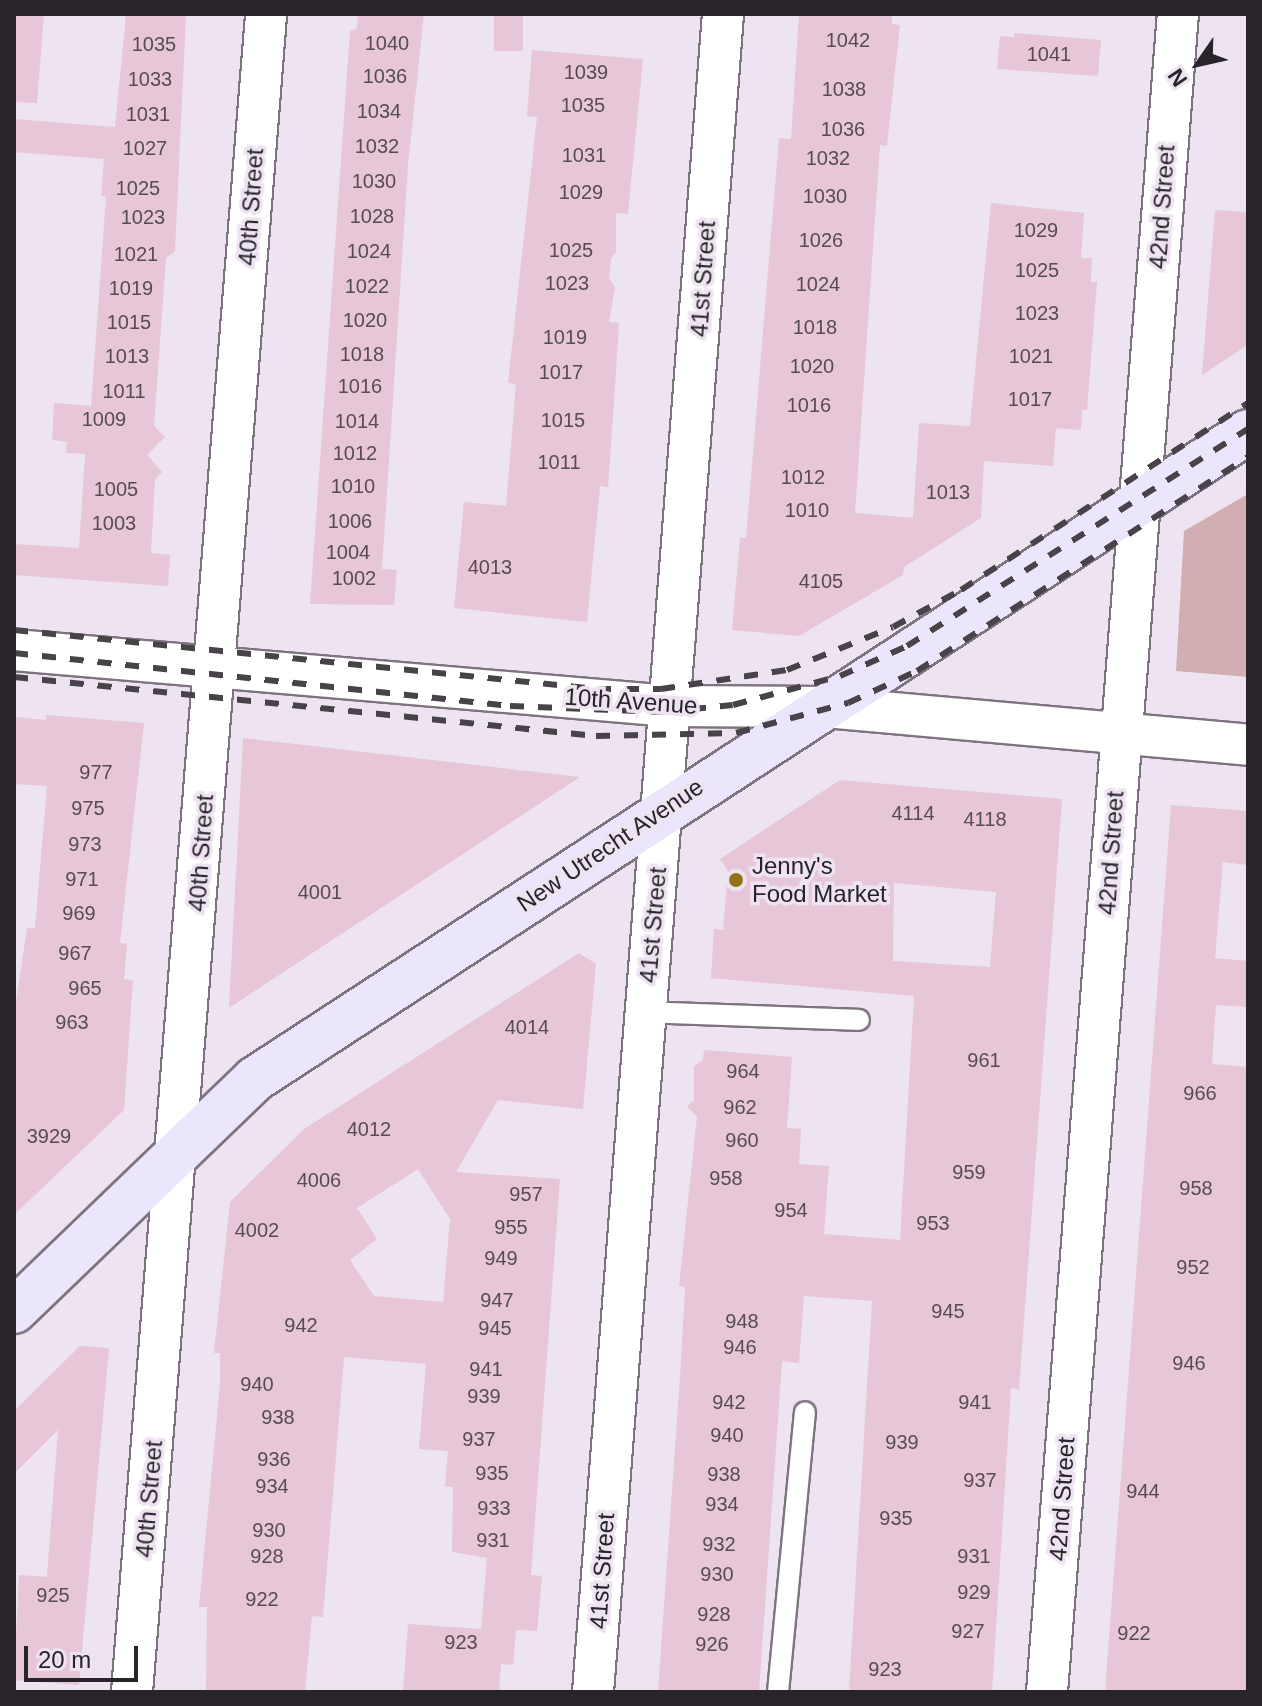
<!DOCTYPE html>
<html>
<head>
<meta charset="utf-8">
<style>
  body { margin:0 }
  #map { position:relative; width:1262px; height:1706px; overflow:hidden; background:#eee3f0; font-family:Helvetica,sans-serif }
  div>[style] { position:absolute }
  .green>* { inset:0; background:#d1aeb2 }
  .building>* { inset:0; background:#e6c6d7; transform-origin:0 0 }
  .roads { filter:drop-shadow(2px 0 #7e747f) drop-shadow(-2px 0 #7e747f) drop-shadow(0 2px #7e747f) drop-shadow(0 -2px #7e747f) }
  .lane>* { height:20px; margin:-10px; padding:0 10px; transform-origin:10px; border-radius:10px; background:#fff }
  .street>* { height:40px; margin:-20px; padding:0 20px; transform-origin:20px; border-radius:20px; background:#fff }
  .secondary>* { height:44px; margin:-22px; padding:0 22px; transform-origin:22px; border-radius:22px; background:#ebe6fb }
  .rail>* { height:6px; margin-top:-3px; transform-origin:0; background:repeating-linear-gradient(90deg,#484349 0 14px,transparent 0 28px) }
  .dots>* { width:22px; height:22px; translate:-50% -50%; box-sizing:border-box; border:4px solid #eee3f0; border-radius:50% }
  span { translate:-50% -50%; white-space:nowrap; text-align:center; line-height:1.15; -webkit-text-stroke:7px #eee3f0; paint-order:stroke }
  .number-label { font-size:20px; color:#584c54 }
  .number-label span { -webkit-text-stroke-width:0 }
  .street-label { font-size:24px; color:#282429 }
  .poi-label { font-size:24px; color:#282429 }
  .left { translate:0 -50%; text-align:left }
  .frame { position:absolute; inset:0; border:16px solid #282429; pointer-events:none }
  .north { position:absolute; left:1158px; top:24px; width:80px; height:80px; -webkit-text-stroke:6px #eee3f0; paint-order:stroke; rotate:236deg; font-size:22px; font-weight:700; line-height:32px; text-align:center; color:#282429 }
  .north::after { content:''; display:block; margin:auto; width:28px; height:36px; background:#282429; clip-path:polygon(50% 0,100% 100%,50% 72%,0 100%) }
  .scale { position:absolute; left:24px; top:1646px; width:114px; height:36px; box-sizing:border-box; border:4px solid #282429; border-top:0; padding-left:10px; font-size:24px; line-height:28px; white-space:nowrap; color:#282429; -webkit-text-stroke:6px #eee3f0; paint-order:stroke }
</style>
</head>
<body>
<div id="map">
  <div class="green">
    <i style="clip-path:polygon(1248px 494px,1248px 677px,1176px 671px,1184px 531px)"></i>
  </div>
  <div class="building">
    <i style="clip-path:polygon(14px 14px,44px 14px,37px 103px,14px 102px)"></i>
    <i style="clip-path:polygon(126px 14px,186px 14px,175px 251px,166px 258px,154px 426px,165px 437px,147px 455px,162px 472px,155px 479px,151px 553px,170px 555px,168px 586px,14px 575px,14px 544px,79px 548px,85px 454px,66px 453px,67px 442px,52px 440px,54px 403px,91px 406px,106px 197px,101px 196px,104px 159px,14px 152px,14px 119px,115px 127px)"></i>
    <i style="clip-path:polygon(358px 14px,424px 14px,408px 165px,382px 569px,397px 570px,394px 605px,310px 604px,350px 31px,357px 29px)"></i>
    <i style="left:494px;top:14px;width:29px;height:37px"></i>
    <i style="clip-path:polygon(799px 14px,892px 14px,892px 24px,900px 25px,887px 146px,880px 145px,855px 513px,913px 518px,919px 423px,970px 426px,991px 203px,1084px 213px,1081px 258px,1092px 258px,1091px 282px,1097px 282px,1087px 410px,1082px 410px,1081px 430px,1056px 428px,1053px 466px,984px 461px,981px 518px,904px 567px,903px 575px,799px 636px,732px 630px,740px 538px,746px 538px,779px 138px,791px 139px)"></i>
    <i style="clip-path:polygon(1014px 33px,1101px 40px,1098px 76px,997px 69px,1000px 36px,1014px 37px)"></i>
    <i style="clip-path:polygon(532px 50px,643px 59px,628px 214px,616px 213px,616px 252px,611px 259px,609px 278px,615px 287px,609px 322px,619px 323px,614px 402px,608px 487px,600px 486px,587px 622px,454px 608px,464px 502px,506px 506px,516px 384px,508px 383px,537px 117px,527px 116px)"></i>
    <i style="clip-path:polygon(1215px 210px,1248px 212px,1248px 345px,1202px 375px)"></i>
    <i style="clip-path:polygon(46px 715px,144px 723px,120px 943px,127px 944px,124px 979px,133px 980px,124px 1110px,14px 1215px,14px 1016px,27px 928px,35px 928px,47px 786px,14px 784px,14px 717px,46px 720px)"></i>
    <i style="clip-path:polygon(243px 738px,580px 777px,229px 1008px)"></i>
    <i style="clip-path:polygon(evenodd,840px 780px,1062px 799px,1019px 1389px,1011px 1388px,992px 1692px,849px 1692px,872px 1301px,804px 1296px,799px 1363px,782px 1361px,759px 1692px,658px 1692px,681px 1362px,685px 1287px,679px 1286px,697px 1117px,687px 1106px,694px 1100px,694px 1066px,703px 1060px,704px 1050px,792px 1057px,787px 1128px,801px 1129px,799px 1164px,829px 1166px,824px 1234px,900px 1240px,914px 996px,711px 978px,714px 929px,723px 930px,728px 871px,720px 859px,840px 780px,894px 883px,996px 892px,990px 967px,893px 961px,894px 883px)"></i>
    <i style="clip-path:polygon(1171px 805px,1248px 811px,1248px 865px,1223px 862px,1215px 958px,1248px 961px,1248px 1007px,1216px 1005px,1212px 1064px,1248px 1067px,1248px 1692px,1105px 1692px)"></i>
    <i style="clip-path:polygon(evenodd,579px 953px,596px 964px,583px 1109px,498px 1100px,456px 1172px,560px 1179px,531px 1575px,542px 1576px,537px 1631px,516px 1630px,513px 1665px,501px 1664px,499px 1692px,403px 1692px,408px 1624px,481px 1629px,487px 1558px,452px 1552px,453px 1487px,445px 1486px,448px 1451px,419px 1449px,426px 1364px,344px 1357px,323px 1617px,312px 1616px,305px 1692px,206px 1692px,207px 1607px,199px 1607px,220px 1384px,220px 1353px,214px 1353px,230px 1202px,304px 1129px,579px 953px,418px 1169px,450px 1219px,443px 1302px,374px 1296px,350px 1260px,377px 1239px,357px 1208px,418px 1169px)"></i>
    <i style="clip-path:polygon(80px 1346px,109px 1348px,79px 1685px,14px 1680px,19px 1575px,47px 1577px,58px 1430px,14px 1474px,14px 1411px)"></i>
  </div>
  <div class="roads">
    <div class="lane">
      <i style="left:645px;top:1012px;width:214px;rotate:2.1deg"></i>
      <i style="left:778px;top:1692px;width:281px;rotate:-84.5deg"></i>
    </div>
    <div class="street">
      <i style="left:14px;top:650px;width:658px;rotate:4.88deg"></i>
      <i style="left:670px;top:706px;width:156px;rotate:0.4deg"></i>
      <i style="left:826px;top:707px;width:424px;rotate:5.1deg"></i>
      <i style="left:132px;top:1692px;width:1683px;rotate:-85.43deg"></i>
      <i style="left:593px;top:1692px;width:1683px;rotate:-85.57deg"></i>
      <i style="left:1047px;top:1692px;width:1683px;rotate:-85.54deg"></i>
    </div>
    <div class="secondary">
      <i style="left:14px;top:1311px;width:335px;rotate:-43.9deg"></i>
      <i style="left:255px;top:1079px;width:1185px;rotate:-33.09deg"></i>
    </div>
  </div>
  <div class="rail">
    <i style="left:14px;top:630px;width:586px;rotate:5.78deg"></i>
    <i style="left:597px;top:689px;width:64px"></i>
    <i style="left:661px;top:689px;width:127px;rotate:-8.6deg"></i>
    <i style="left:787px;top:670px;width:114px;rotate:-22.1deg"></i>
    <i style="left:893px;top:627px;width:77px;rotate:-28.6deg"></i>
    <i style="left:961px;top:590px;width:343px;rotate:-33.1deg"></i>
    <i style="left:14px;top:653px;width:499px;rotate:6.1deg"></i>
    <i style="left:510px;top:706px;width:154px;rotate:2.2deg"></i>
    <i style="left:664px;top:712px;width:69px;rotate:-5.8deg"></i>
    <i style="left:733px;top:705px;width:111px;rotate:-15.2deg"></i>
    <i style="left:840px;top:676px;width:73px;rotate:-24.1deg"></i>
    <i style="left:907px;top:646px;width:404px;rotate:-32.5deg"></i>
    <i style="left:14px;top:677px;width:585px;rotate:5.79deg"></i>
    <i style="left:596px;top:736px;width:140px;rotate:-1.2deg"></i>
    <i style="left:736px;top:733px;width:116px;rotate:-15deg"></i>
    <i style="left:848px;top:703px;width:76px;rotate:-24.9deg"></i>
    <i style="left:917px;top:671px;width:394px;rotate:-32.9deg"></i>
  </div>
  <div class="dots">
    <i style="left:736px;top:880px;background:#947219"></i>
  </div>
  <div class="number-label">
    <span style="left:848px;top:40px">1042</span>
    <span style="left:387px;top:43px">1040</span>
    <span style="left:154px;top:44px">1035</span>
    <span style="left:1049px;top:54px">1041</span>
    <span style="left:586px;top:72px">1039</span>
    <span style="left:385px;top:76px">1036</span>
    <span style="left:150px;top:79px">1033</span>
    <span style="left:844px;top:89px">1038</span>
    <span style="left:583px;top:105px">1035</span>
    <span style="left:379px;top:111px">1034</span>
    <span style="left:148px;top:114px">1031</span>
    <span style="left:843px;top:129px">1036</span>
    <span style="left:377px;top:146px">1032</span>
    <span style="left:145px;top:148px">1027</span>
    <span style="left:584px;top:155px">1031</span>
    <span style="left:828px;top:158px">1032</span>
    <span style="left:374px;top:181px">1030</span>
    <span style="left:138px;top:188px">1025</span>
    <span style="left:581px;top:192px">1029</span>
    <span style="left:825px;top:196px">1030</span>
    <span style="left:372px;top:216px">1028</span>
    <span style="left:143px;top:217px">1023</span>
    <span style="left:1036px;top:230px">1029</span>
    <span style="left:821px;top:240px">1026</span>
    <span style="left:571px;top:250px">1025</span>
    <span style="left:369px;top:251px">1024</span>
    <span style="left:136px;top:254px">1021</span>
    <span style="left:1037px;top:270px">1025</span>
    <span style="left:567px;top:283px">1023</span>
    <span style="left:818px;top:284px">1024</span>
    <span style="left:367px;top:286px">1022</span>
    <span style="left:131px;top:288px">1019</span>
    <span style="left:1037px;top:313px">1023</span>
    <span style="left:365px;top:320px">1020</span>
    <span style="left:129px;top:322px">1015</span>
    <span style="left:815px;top:327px">1018</span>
    <span style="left:565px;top:337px">1019</span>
    <span style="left:362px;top:354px">1018</span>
    <span style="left:127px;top:356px">1013</span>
    <span style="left:1031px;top:356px">1021</span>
    <span style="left:812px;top:366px">1020</span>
    <span style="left:561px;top:372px">1017</span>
    <span style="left:360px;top:386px">1016</span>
    <span style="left:124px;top:391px">1011</span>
    <span style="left:1030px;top:399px">1017</span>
    <span style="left:809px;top:405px">1016</span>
    <span style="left:104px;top:419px">1009</span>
    <span style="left:563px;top:420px">1015</span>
    <span style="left:357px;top:421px">1014</span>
    <span style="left:355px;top:453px">1012</span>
    <span style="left:559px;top:462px">1011</span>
    <span style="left:803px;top:477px">1012</span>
    <span style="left:353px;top:486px">1010</span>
    <span style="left:116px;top:489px">1005</span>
    <span style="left:948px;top:492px">1013</span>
    <span style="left:807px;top:510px">1010</span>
    <span style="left:350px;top:521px">1006</span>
    <span style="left:114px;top:523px">1003</span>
    <span style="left:348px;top:552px">1004</span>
    <span style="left:490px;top:567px">4013</span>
    <span style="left:354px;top:578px">1002</span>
    <span style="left:821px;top:581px">4105</span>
    <span style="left:96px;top:772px">977</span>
    <span style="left:88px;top:808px">975</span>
    <span style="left:913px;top:813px">4114</span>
    <span style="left:985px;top:819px">4118</span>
    <span style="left:85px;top:844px">973</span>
    <span style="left:82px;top:879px">971</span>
    <span style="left:320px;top:892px">4001</span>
    <span style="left:79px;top:913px">969</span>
    <span style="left:75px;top:953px">967</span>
    <span style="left:85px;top:988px">965</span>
    <span style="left:72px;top:1022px">963</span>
    <span style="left:527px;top:1027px">4014</span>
    <span style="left:984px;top:1060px">961</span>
    <span style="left:743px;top:1071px">964</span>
    <span style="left:1200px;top:1093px">966</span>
    <span style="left:740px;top:1107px">962</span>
    <span style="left:369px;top:1129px">4012</span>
    <span style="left:49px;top:1136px">3929</span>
    <span style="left:742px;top:1140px">960</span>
    <span style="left:969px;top:1172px">959</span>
    <span style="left:726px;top:1178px">958</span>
    <span style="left:319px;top:1180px">4006</span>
    <span style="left:1196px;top:1188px">958</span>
    <span style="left:526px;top:1194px">957</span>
    <span style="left:791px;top:1210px">954</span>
    <span style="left:933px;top:1223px">953</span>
    <span style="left:511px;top:1227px">955</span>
    <span style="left:257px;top:1230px">4002</span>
    <span style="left:501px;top:1258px">949</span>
    <span style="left:1193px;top:1267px">952</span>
    <span style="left:497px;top:1300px">947</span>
    <span style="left:948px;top:1311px">945</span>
    <span style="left:742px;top:1321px">948</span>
    <span style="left:301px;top:1325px">942</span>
    <span style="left:495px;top:1328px">945</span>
    <span style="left:740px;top:1347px">946</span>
    <span style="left:1189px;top:1363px">946</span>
    <span style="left:486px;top:1369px">941</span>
    <span style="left:257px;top:1384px">940</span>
    <span style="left:484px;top:1396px">939</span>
    <span style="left:729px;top:1402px">942</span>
    <span style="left:975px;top:1402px">941</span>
    <span style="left:278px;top:1417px">938</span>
    <span style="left:727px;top:1435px">940</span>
    <span style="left:479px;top:1439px">937</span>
    <span style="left:902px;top:1442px">939</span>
    <span style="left:274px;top:1459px">936</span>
    <span style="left:492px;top:1473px">935</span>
    <span style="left:724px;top:1474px">938</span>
    <span style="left:980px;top:1480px">937</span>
    <span style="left:272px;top:1486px">934</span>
    <span style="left:1143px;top:1491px">944</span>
    <span style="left:722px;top:1504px">934</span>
    <span style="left:494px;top:1508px">933</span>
    <span style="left:896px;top:1518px">935</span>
    <span style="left:269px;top:1530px">930</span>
    <span style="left:493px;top:1540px">931</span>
    <span style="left:719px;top:1544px">932</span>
    <span style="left:267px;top:1556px">928</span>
    <span style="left:974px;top:1556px">931</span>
    <span style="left:717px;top:1574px">930</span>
    <span style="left:974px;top:1592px">929</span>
    <span style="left:53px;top:1595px">925</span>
    <span style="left:262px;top:1599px">922</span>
    <span style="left:714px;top:1614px">928</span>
    <span style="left:968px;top:1631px">927</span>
    <span style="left:1134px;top:1633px">922</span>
    <span style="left:461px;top:1642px">923</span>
    <span style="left:712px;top:1644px">926</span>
    <span style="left:885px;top:1669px">923</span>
  </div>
  <div class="street-label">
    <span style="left:251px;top:207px;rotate:-86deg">40th Street</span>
    <span style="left:1162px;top:207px;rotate:-86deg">42nd Street</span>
    <span style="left:703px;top:279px;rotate:-86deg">41st Street</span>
    <span style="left:631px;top:701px;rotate:4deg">10th Avenue</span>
    <span style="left:610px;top:845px;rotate:-34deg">New Utrecht Avenue</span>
    <span style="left:201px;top:853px;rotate:-86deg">40th Street</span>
    <span style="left:1111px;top:853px;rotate:-86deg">42nd Street</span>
    <span style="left:653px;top:925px;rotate:-85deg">41st Street</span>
    <span style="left:149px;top:1499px;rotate:-85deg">40th Street</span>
    <span style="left:1062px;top:1499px;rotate:-86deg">42nd Street</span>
    <span style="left:602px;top:1571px;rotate:-86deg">41st Street</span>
  </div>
  <div class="poi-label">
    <span class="left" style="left:752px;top:880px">Jenny's<br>Food Market</span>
  </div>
  <div class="frame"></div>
  <div class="north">N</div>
  <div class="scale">20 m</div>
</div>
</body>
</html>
